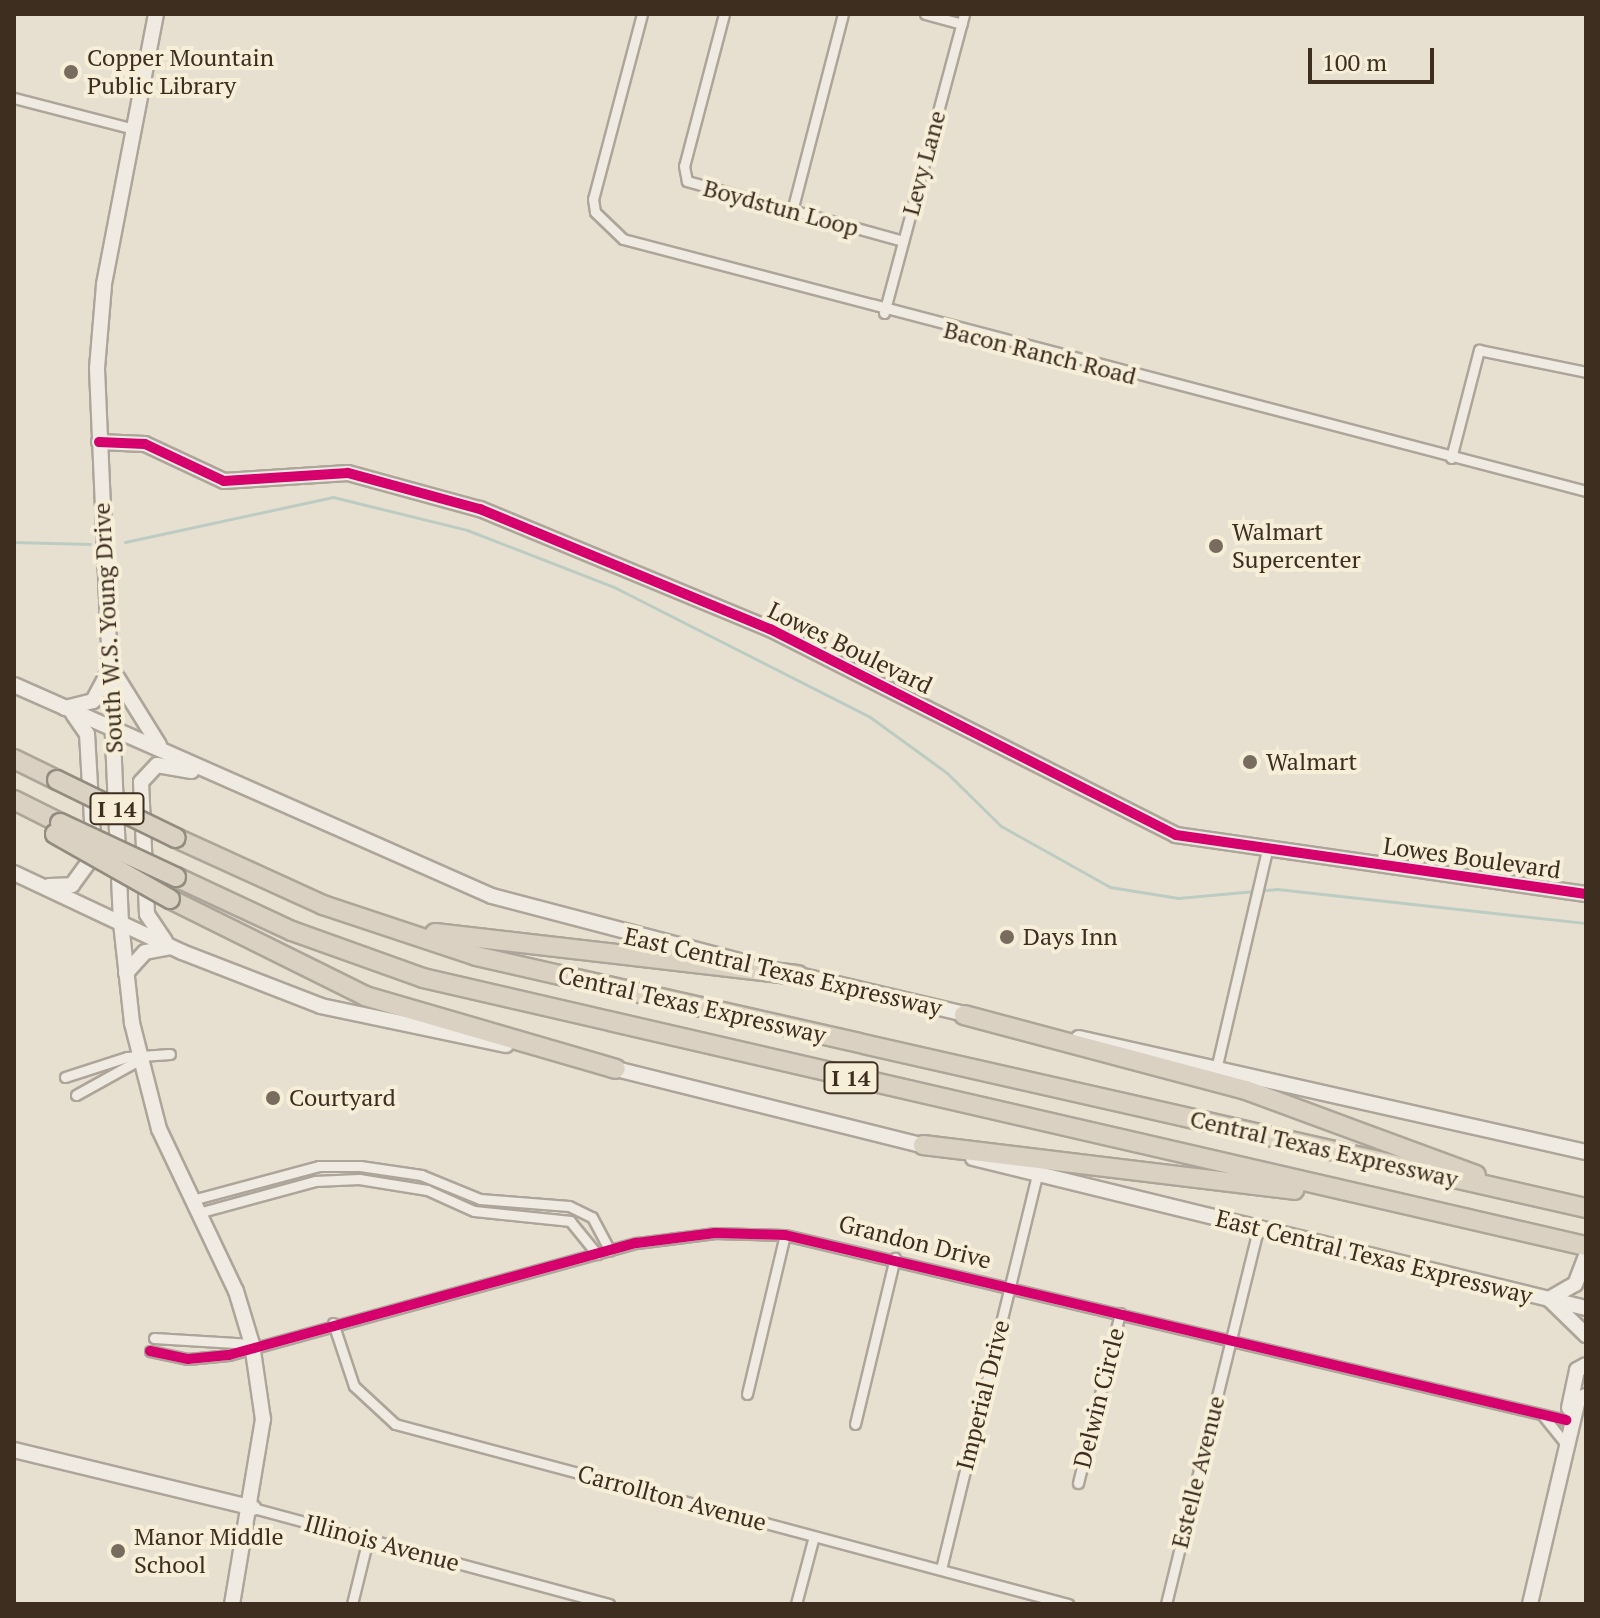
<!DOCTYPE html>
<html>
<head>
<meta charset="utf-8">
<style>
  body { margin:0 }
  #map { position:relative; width:1600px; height:1618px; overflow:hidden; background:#e7e0d1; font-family:"PT Serif",serif }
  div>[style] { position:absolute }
  .stream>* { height:3px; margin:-1.5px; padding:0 1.5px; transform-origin:1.5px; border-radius:1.5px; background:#bcccc2 }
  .roads { filter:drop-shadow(2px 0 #ada599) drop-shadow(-2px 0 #ada599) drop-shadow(0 2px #ada599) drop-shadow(0 -2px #ada599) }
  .street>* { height:9px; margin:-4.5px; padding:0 4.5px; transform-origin:4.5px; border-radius:4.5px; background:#efebe3 }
  .secondary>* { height:14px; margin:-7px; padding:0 7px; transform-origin:7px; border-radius:7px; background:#efebe3 }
  .highway>* { height:18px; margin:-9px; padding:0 9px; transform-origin:9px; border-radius:9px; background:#dad1c2 }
  .bridges { filter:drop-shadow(2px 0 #928b80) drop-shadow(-2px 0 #928b80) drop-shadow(0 2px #928b80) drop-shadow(0 -2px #928b80) }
  .highway-bridge>* { height:18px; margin:-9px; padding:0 9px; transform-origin:9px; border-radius:9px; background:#dad1c2 }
  .cycleway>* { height:10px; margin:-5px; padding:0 5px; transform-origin:5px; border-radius:5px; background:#d6006c }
  .dots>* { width:22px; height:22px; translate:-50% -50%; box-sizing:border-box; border:4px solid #f7eed8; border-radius:50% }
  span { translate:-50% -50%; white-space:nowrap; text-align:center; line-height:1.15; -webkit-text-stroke:8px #f7eed8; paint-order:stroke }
  .shield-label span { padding:2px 6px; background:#f7eed8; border:2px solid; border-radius:6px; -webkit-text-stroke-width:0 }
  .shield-label { font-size:22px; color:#3d2e20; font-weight:700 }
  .poi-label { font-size:24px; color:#3d2e20 }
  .left { translate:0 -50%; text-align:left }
  .street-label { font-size:24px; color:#3d2e20 }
  .frame { position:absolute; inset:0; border:16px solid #3d2e20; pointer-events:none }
  .scale { position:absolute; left:1308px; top:48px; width:126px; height:36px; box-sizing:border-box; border:4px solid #3d2e20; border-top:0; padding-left:10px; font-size:24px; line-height:28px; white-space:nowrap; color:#3d2e20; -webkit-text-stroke:6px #f7eed8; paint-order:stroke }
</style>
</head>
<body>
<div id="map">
  <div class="stream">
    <i style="left:14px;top:542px;width:76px;rotate:1.5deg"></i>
    <i style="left:125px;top:542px;width:213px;rotate:-12.2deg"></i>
    <i style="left:333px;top:497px;width:138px;rotate:13.8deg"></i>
    <i style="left:467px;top:530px;width:158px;rotate:21.2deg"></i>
    <i style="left:614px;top:587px;width:287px;rotate:26.9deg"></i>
    <i style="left:870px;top:717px;width:95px;rotate:36deg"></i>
    <i style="left:947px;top:773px;width:76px;rotate:44.5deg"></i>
    <i style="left:1001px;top:826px;width:125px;rotate:29.2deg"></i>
    <i style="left:1110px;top:887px;width:69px;rotate:9.2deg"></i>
    <i style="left:1178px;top:898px;width:99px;rotate:-5.2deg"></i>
    <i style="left:1277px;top:889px;width:311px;rotate:6.3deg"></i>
  </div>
  <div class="roads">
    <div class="street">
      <i style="left:642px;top:14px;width:191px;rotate:104.8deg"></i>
      <i style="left:593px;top:199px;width:13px;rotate:81deg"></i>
      <i style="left:595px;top:212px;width:39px;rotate:44deg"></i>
      <i style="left:623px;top:239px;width:995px;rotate:14.66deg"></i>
      <i style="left:724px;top:14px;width:157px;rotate:104.7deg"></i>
      <i style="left:684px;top:166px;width:15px;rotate:79deg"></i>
      <i style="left:687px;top:181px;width:224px;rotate:15.5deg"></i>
      <i style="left:925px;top:14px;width:38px;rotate:15deg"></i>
      <i style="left:14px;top:98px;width:124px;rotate:14.5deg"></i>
      <i style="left:792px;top:211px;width:203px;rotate:-75.5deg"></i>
      <i style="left:884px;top:313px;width:310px;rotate:-75deg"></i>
      <i style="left:1451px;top:458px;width:112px;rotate:-75.5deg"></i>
      <i style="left:1479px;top:350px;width:109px;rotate:11.6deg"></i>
      <i style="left:1217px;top:1065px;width:221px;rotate:-76.9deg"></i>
      <i style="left:65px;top:1077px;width:65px;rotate:-17.9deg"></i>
      <i style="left:127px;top:1057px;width:43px;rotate:-4deg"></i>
      <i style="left:76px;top:1095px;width:72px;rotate:-29.1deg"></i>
      <i style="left:192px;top:1200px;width:131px;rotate:-15deg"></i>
      <i style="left:319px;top:1166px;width:41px"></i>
      <i style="left:360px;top:1166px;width:62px;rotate:8.4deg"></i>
      <i style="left:421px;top:1175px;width:64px;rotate:22.1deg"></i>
      <i style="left:480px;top:1199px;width:89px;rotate:4.5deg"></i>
      <i style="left:569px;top:1206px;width:25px;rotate:26deg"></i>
      <i style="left:592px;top:1217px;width:38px;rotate:62deg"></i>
      <i style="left:198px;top:1213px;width:121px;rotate:-15.3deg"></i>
      <i style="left:315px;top:1181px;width:44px;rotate:-2.6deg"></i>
      <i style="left:359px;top:1179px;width:69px;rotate:9.2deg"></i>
      <i style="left:427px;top:1190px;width:51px;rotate:24.1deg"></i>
      <i style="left:474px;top:1211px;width:97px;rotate:5.9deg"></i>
      <i style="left:570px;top:1221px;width:43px;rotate:50.7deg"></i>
      <i style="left:333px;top:1323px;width:66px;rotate:71.6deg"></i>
      <i style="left:354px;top:1386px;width:56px;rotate:42.8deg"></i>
      <i style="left:395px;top:1424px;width:697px;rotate:14.97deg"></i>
      <i style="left:154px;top:1338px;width:98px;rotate:3.5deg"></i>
      <i style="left:150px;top:1351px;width:39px;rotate:12deg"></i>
      <i style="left:188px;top:1359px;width:41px;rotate:-5.6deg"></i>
      <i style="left:229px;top:1355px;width:423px;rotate:-15.4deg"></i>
      <i style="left:637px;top:1243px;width:79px;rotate:-7.3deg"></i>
      <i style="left:715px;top:1233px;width:70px;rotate:1.6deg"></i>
      <i style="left:785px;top:1235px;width:803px;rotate:13.33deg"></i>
      <i style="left:747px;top:1394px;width:163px;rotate:-76.6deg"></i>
      <i style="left:1544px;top:1417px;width:36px;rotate:51deg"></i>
      <i style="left:855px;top:1424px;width:171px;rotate:-76.5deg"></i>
      <i style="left:1078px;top:1483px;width:175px;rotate:-76.1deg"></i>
      <i style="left:253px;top:1508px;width:369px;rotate:15.1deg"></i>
      <i style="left:941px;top:1569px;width:406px;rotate:-76.3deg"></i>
      <i style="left:352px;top:1604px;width:67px;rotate:-76.2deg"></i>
      <i style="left:796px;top:1604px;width:70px;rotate:-75.2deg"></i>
      <i style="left:1166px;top:1604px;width:386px;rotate:-76.2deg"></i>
    </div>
    <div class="secondary">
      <i style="left:156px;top:14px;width:276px;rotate:100.9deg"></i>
      <i style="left:104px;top:285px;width:84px;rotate:94.8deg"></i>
      <i style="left:97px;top:369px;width:555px;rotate:87.52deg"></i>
      <i style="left:121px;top:923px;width:101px;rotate:83.7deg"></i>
      <i style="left:132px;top:1023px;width:109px;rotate:75.7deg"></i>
      <i style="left:159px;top:1129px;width:179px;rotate:64.6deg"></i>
      <i style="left:236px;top:1291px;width:55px;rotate:73.2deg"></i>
      <i style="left:252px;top:1344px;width:76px;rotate:81.7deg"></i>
      <i style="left:263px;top:1419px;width:188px;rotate:99.5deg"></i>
      <i style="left:99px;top:442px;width:46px;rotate:2.5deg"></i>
      <i style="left:145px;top:444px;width:87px;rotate:25.1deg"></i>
      <i style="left:224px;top:481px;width:124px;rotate:-3.7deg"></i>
      <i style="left:348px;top:473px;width:137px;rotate:15.3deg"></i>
      <i style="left:480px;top:509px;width:314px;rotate:22.5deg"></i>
      <i style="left:770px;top:629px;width:455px;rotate:26.9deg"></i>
      <i style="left:1176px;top:835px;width:414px;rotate:8.2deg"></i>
      <i style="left:113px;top:671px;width:87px;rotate:58.1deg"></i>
      <i style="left:14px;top:685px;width:522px;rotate:23.82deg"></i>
      <i style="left:492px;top:896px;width:255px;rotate:14.7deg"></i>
      <i style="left:65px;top:708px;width:29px;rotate:-14deg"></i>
      <i style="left:93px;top:701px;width:34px;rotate:-62deg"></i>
      <i style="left:14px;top:873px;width:186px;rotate:25.2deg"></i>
      <i style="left:182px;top:952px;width:149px;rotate:21.2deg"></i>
      <i style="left:321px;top:1006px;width:189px;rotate:11.9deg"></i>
      <i style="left:49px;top:886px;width:23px;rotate:-2deg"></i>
      <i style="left:72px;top:885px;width:37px;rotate:-54deg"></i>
      <i style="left:94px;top:855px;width:121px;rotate:-93.3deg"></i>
      <i style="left:87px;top:734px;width:24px;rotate:-125deg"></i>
      <i style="left:165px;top:941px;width:32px;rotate:-124deg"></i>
      <i style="left:147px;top:914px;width:132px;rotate:-92.6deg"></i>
      <i style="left:141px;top:782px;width:23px;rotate:-47deg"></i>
      <i style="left:157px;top:765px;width:35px;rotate:10deg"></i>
      <i style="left:126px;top:973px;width:28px;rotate:-48deg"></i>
      <i style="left:145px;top:952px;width:26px;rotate:-11deg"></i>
      <i style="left:790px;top:973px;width:188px;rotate:13.2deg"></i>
      <i style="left:1079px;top:1038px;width:520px;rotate:12.67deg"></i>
      <i style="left:608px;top:1067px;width:332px;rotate:14deg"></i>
      <i style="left:973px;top:1158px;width:631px;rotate:13.75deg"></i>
      <i style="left:1586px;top:1256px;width:30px;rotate:111deg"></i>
      <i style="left:1575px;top:1284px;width:30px;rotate:150deg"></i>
      <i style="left:1549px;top:1299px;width:52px;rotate:44.2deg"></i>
      <i style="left:1569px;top:1408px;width:39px;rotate:-78deg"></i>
      <i style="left:1577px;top:1370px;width:10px;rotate:-29deg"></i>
      <i style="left:14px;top:1450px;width:246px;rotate:13.6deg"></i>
      <i style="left:1530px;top:1604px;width:211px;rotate:-76.8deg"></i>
      <i style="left:1578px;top:1399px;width:9px;rotate:-21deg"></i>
    </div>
    <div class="highway">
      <i style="left:14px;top:759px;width:48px;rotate:26deg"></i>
      <i style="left:14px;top:800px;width:51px;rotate:26.6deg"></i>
      <i style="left:176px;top:838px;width:162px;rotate:24.5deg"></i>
      <i style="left:323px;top:905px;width:161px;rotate:18.4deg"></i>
      <i style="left:476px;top:956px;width:1138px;rotate:12.79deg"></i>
      <i style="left:176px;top:877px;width:128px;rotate:25deg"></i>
      <i style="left:292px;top:931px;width:139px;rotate:19.7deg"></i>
      <i style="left:423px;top:978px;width:1193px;rotate:12.98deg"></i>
      <i style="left:170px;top:899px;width:218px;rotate:26.4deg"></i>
      <i style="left:365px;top:996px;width:261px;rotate:16.2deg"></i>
      <i style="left:435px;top:933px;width:365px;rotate:6.6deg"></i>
      <i style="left:964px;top:1015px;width:292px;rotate:14.9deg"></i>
      <i style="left:1246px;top:1090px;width:245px;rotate:20.3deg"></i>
      <i style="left:923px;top:1145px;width:374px;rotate:6.9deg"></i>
    </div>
  </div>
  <div class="bridges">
    <div class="highway-bridge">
      <i style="left:57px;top:780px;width:132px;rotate:26deg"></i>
      <i style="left:60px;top:823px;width:128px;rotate:25deg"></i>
      <i style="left:55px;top:834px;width:132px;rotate:29.5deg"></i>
    </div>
  </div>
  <div class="cycleway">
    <i style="left:99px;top:442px;width:46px;rotate:2.5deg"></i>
    <i style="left:145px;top:444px;width:87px;rotate:25.1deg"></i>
    <i style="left:224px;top:481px;width:124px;rotate:-3.7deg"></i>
    <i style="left:348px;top:473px;width:137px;rotate:15.3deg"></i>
    <i style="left:480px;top:509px;width:314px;rotate:22.5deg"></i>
    <i style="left:770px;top:629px;width:455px;rotate:26.9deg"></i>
    <i style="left:1176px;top:835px;width:414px;rotate:8.2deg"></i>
    <i style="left:150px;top:1351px;width:39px;rotate:12deg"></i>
    <i style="left:188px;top:1359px;width:41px;rotate:-5.6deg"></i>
    <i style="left:229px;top:1355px;width:423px;rotate:-15.4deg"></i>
    <i style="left:637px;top:1243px;width:79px;rotate:-7.3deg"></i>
    <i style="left:715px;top:1233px;width:70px;rotate:1.6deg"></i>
    <i style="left:785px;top:1235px;width:803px;rotate:13.33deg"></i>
  </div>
  <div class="dots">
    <i style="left:71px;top:72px;background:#786c5e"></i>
    <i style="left:1216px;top:546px;background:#786c5e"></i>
    <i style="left:1250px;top:762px;background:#786c5e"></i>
    <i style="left:1007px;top:937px;background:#786c5e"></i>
    <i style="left:273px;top:1098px;background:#786c5e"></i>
    <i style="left:118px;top:1551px;background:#786c5e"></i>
  </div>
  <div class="shield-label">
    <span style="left:117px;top:809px">I 14</span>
    <span style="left:851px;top:1078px">I 14</span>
  </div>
  <div class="poi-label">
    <span class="left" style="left:87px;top:72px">Copper Mountain<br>Public Library</span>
    <span class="left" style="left:1232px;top:546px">Walmart<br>Supercenter</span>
    <span class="left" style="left:1266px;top:762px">Walmart</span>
    <span class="left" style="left:1023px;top:937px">Days Inn</span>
    <span class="left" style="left:289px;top:1098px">Courtyard</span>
    <span class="left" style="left:134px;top:1551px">Manor Middle<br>School</span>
  </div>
  <div class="street-label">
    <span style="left:924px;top:163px;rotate:-75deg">Levy Lane</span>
    <span style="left:781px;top:208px;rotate:15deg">Boydstun Loop</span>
    <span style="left:1040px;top:353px;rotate:14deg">Bacon Ranch Road</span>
    <span style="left:108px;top:628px;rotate:-93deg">South W.S. Young Drive</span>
    <span style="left:850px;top:648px;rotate:26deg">Lowes Boulevard</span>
    <span style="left:1472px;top:858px;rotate:8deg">Lowes Boulevard</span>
    <span style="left:783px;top:972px;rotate:13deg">East Central Texas Expressway</span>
    <span style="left:692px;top:1005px;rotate:13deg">Central Texas Expressway</span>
    <span style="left:1324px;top:1149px;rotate:13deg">Central Texas Expressway</span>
    <span style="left:915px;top:1242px;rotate:14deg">Grandon Drive</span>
    <span style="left:1374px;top:1257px;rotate:14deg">East Central Texas Expressway</span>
    <span style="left:983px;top:1395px;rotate:-76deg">Imperial Drive</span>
    <span style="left:1099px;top:1398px;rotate:-76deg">Delwin Circle</span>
    <span style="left:1198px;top:1472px;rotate:-76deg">Estelle Avenue</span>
    <span style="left:672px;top:1498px;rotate:15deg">Carrollton Avenue</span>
    <span style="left:382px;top:1543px;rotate:15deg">Illinois Avenue</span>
  </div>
  <div class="frame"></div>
  <div class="scale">100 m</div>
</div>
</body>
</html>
